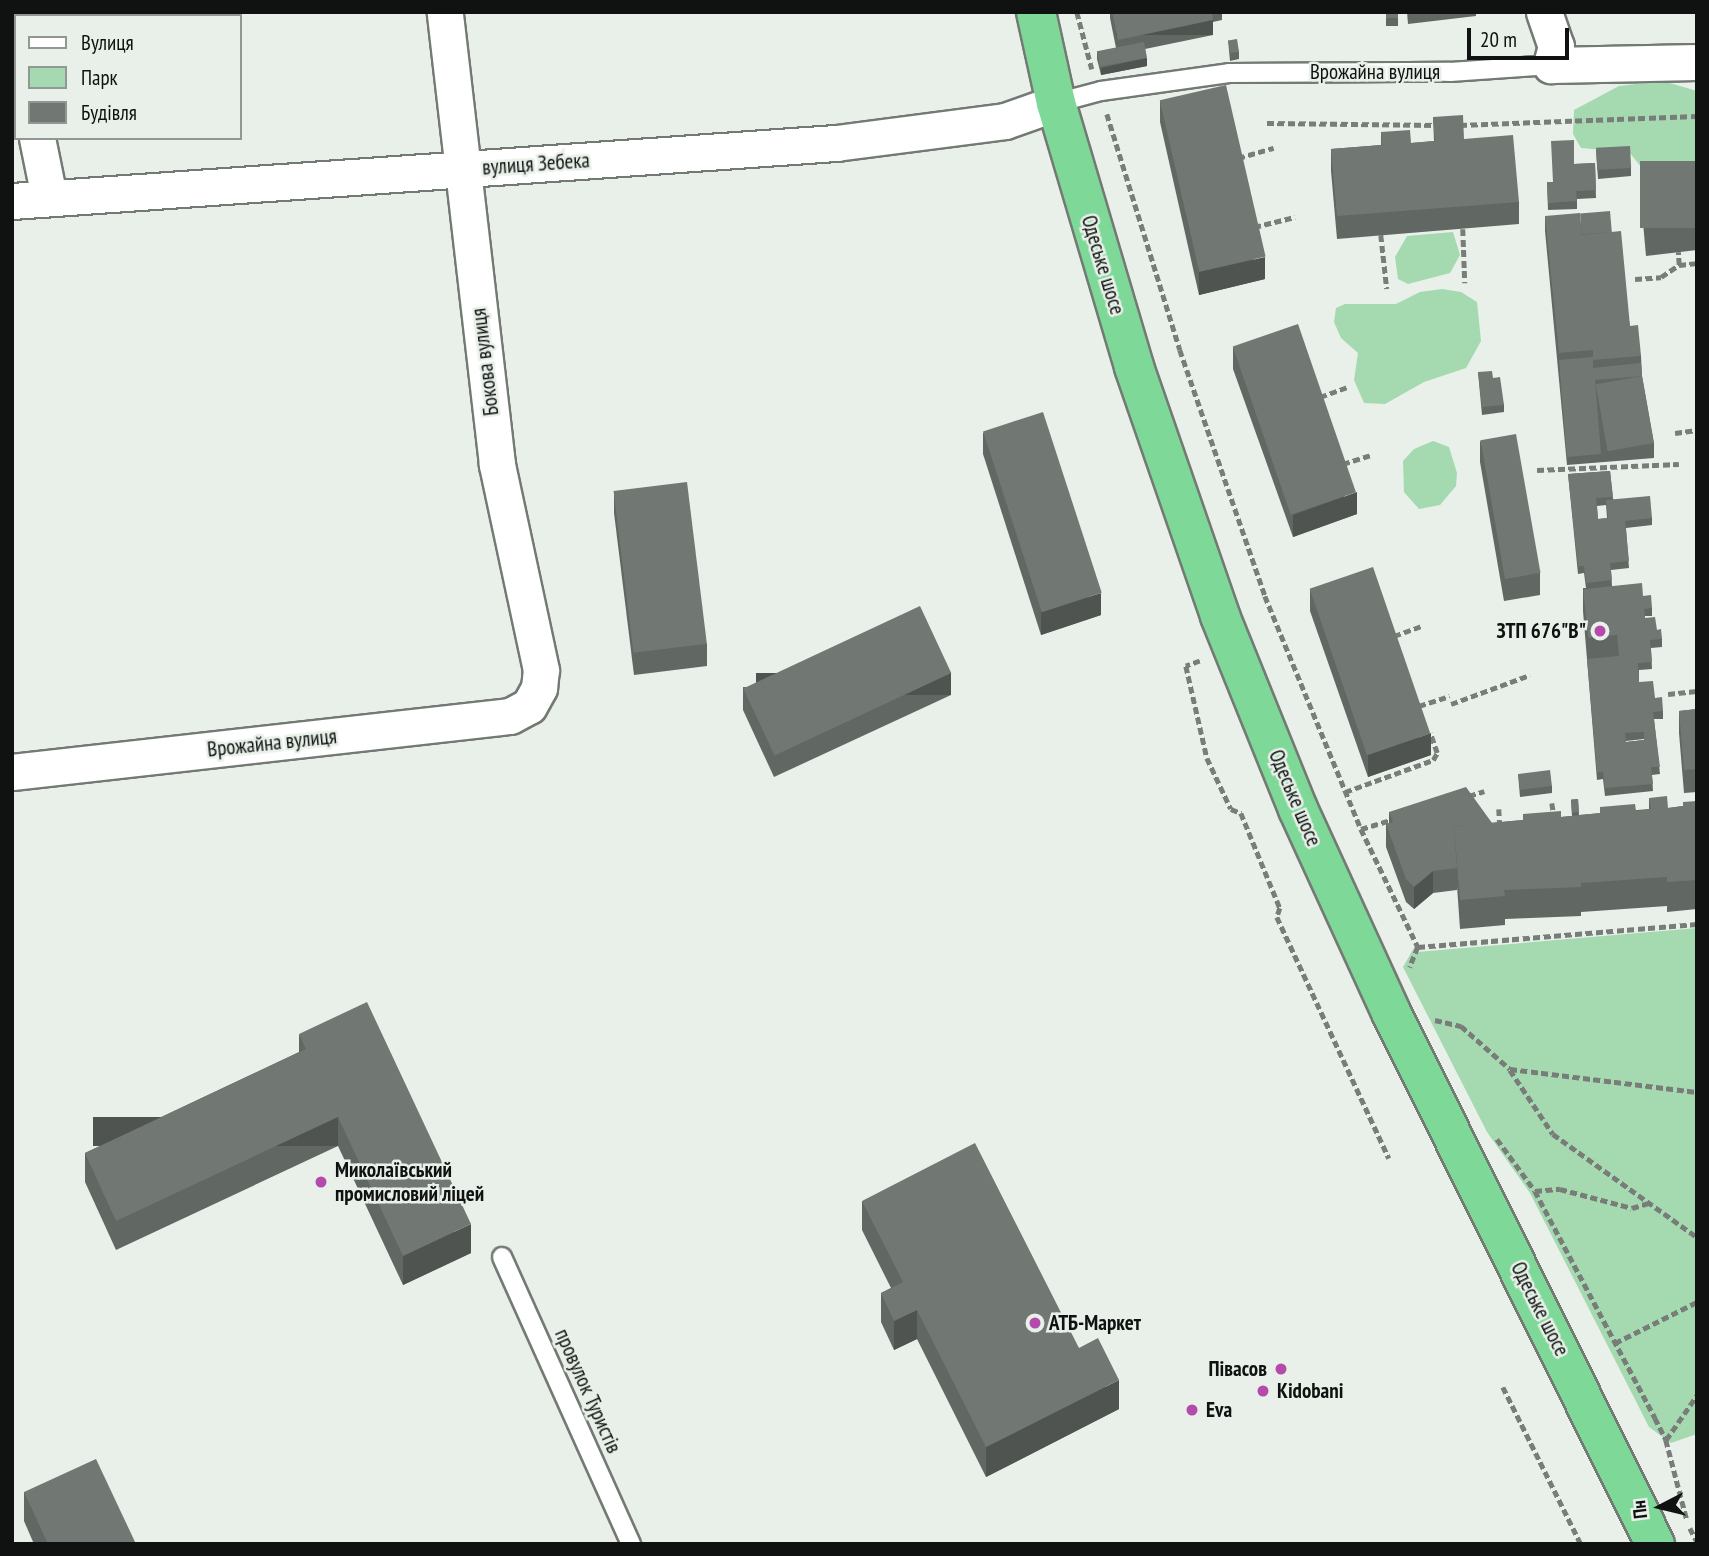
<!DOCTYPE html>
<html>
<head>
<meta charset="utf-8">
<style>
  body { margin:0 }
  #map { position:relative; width:1709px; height:1556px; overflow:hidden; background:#e8f0e9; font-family:"PT Sans Narrow",sans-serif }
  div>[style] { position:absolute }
  .green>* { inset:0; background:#a5d9b0 }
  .path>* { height:4.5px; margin-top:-2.25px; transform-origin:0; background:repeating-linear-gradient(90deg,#787d79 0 7px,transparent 0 10.5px) }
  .roads { filter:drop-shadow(2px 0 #737a74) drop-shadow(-2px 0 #737a74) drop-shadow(0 2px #737a74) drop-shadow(0 -2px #737a74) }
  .service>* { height:18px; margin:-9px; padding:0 9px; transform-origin:9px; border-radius:9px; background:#fff }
  .minor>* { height:35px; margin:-17.5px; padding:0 17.5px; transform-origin:17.5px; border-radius:17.5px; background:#fff }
  .trunk>* { height:38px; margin:-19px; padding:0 19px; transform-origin:19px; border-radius:19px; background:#7ed898 }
  .wall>* { inset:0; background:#616763; transform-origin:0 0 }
  .shaded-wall>* { inset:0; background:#4f5450; transform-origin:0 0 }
  .building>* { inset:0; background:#717873; transform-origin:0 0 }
  .dots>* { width:19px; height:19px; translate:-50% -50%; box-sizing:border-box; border:4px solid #e8f0e9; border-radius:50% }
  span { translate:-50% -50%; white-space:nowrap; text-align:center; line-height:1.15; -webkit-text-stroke:5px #e8f0e9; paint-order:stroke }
  .street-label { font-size:21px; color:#0f1210 }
  .poi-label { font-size:21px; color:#0f1210; font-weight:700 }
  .right { translate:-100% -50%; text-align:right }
  .left { translate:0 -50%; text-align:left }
  .frame { position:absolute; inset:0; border:14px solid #0f1210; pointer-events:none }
  .legend { position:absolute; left:14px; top:14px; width:228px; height:126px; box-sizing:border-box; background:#e8f0e9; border:2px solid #919792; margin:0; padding:9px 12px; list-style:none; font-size:21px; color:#0f1210 }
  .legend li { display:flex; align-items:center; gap:14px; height:35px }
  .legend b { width:35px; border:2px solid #919792 }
  .north { position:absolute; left:1625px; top:1472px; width:70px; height:70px; -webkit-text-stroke:5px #e8f0e9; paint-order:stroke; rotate:263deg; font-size:19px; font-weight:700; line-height:28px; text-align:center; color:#0f1210 }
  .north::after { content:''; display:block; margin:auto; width:24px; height:32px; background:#0f1210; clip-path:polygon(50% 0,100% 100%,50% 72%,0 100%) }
  .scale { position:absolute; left:1467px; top:28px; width:102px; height:32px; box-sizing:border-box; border:4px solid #0f1210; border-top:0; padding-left:9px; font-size:21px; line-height:24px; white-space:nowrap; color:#0f1210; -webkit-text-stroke:5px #e8f0e9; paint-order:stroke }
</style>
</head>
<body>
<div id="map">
  <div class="green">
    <i style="clip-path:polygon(1663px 81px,1697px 91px,1697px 170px,1642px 168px,1629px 152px,1581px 148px,1573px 134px,1574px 110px,1619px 86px)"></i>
    <i style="clip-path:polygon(1453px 232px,1460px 255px,1450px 273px,1408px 284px,1398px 279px,1395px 257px,1407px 236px)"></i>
    <i style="clip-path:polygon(1442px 289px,1461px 292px,1477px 302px,1481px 341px,1466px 368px,1424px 382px,1385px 404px,1364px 403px,1354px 380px,1358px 353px,1341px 338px,1334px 322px,1336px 308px,1345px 304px,1396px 304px,1420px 292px)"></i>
    <i style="clip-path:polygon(1433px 441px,1449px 447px,1457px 473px,1456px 486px,1440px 505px,1419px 509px,1404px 492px,1403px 461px,1414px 449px)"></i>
    <i style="clip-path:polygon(1697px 928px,1697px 1434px,1671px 1443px,1649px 1427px,1530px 1193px,1487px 1132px,1403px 967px,1415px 946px,1417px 952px)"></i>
  </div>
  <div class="path">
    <i style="left:1077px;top:12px;width:59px;rotate:75.3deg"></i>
    <i style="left:1107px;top:114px;width:247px;rotate:72.8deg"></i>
    <i style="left:1180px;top:350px;width:260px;rotate:70.9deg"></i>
    <i style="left:1265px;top:596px;width:252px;rotate:67.6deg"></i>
    <i style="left:1361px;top:829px;width:131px;rotate:64.2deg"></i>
    <i style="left:1418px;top:947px;width:22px;rotate:112deg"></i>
    <i style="left:1267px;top:123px;width:170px;rotate:0.7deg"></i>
    <i style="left:1460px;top:125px;width:237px;rotate:-2.2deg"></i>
    <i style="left:1238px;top:158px;width:37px;rotate:-16deg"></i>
    <i style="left:1254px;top:227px;width:42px;rotate:-13.7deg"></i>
    <i style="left:1463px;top:229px;width:54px;rotate:87.9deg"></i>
    <i style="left:1381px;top:235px;width:54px;rotate:83.7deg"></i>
    <i style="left:1679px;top:265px;width:18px;rotate:-6deg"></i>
    <i style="left:1635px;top:279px;width:26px;rotate:-4deg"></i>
    <i style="left:1661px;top:277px;width:22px;rotate:-34deg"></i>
    <i style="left:1679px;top:265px;width:13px;rotate:-94deg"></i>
    <i style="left:1320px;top:397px;width:30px;rotate:-20deg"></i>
    <i style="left:1675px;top:433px;width:22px;rotate:-8deg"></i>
    <i style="left:1343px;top:464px;width:29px;rotate:-18deg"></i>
    <i style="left:1537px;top:470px;width:142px;rotate:-2.4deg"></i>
    <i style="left:1394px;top:636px;width:30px;rotate:-20deg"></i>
    <i style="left:1200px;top:661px;width:15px;rotate:160deg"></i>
    <i style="left:1186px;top:666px;width:94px;rotate:77.1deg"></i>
    <i style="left:1207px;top:758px;width:56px;rotate:64.8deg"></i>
    <i style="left:1231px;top:809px;width:11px;rotate:22deg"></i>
    <i style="left:1241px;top:813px;width:103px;rotate:67.7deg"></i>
    <i style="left:1280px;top:908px;width:9px;rotate:108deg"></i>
    <i style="left:1277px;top:917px;width:266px;rotate:65.1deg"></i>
    <i style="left:1668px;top:694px;width:29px;rotate:-6deg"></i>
    <i style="left:1451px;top:704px;width:84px;rotate:-20.2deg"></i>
    <i style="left:1419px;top:706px;width:32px;rotate:-18deg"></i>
    <i style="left:1345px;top:792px;width:94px;rotate:-20deg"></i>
    <i style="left:1433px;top:760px;width:8px;rotate:-60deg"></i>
    <i style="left:1437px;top:753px;width:21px;rotate:-109deg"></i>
    <i style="left:1469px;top:796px;width:16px;rotate:-18deg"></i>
    <i style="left:1552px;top:803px;width:12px;rotate:81deg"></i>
    <i style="left:1499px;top:809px;width:17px;rotate:87deg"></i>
    <i style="left:1361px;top:829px;width:34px;rotate:-17deg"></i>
    <i style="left:1418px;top:947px;width:280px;rotate:-4.7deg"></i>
    <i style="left:1435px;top:1020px;width:27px;rotate:13deg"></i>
    <i style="left:1461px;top:1026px;width:65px;rotate:41.3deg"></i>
    <i style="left:1510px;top:1069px;width:188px;rotate:7deg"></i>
    <i style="left:1510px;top:1070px;width:77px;rotate:56.1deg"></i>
    <i style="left:1553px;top:1134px;width:177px;rotate:35.6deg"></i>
    <i style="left:1497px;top:1139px;width:64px;rotate:53.8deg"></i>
    <i style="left:1535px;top:1191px;width:257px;rotate:62.1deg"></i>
    <i style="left:1655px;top:1418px;width:25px;rotate:63deg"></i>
    <i style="left:1666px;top:1440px;width:83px;rotate:75.3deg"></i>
    <i style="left:1535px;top:1191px;width:25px;rotate:-5deg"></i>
    <i style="left:1560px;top:1189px;width:74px;rotate:14.8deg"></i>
    <i style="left:1632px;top:1208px;width:17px;rotate:-17deg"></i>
    <i style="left:1615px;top:1343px;width:92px;rotate:-26.6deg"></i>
    <i style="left:1503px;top:1387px;width:175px;rotate:63.6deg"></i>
    <i style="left:1666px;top:1440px;width:55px;rotate:-55.4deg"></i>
    <i style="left:1690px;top:1528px;width:16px;rotate:63deg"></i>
  </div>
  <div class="roads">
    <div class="service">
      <i style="left:1056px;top:103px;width:47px;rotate:-14.9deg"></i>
      <i style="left:1101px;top:91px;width:129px;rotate:-8deg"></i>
      <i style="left:1229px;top:73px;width:221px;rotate:-0.3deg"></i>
      <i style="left:1450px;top:72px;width:101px;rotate:-4deg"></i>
      <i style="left:502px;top:1257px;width:315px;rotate:65.8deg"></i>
    </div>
    <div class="minor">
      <i style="left:1544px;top:12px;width:36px;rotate:71deg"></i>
      <i style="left:1556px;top:46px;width:20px;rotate:105deg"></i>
      <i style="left:1551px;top:65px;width:146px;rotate:-1.2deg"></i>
      <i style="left:12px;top:15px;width:17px;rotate:77deg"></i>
      <i style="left:37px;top:138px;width:60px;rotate:78.5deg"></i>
      <i style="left:12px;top:201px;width:826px;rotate:-4.03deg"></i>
      <i style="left:836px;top:143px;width:170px;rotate:-7.4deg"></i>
      <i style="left:1005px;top:121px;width:54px;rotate:-19.4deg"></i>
      <i style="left:12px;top:772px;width:501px;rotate:-6.42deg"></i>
      <i style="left:510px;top:716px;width:21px;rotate:-28deg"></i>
      <i style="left:529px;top:706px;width:21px;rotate:-61deg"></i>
      <i style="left:539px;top:688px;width:18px;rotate:-84deg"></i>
      <i style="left:541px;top:670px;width:211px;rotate:-102.1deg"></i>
      <i style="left:497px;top:464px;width:455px;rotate:-96.6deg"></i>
    </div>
    <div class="trunk">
      <i style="left:1036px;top:12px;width:93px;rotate:77.6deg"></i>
      <i style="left:1056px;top:103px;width:275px;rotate:73.5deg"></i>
      <i style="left:1134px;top:367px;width:263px;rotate:70.9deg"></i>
      <i style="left:1220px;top:616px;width:208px;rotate:68deg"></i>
      <i style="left:1298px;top:809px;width:221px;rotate:65.4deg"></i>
      <i style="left:1390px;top:1010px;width:596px;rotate:63.61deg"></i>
    </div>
  </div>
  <div class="wall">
    <i style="clip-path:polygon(1110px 12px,1222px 12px,1222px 20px,1213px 22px,1213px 35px,1145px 49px,1147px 66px,1101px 75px,1097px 59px,1097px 52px,1116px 48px,1110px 18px)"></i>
    <i style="left:1386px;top:12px;width:12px;height:14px"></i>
    <i style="clip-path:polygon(1407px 12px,1476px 12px,1476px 16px,1408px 24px)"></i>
    <i style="clip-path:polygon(1228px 40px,1239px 52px,1239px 59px,1230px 61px)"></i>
    <i style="clip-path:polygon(1160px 100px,1265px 279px,1199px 295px,1160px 122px)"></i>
    <i style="clip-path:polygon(1433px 117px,1464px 139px,1519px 202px,1519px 224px,1337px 239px,1331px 171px,1331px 149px,1381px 145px,1381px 132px,1411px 143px,1434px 141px)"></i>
    <i style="clip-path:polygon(1596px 149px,1631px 168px,1631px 176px,1598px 179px)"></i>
    <i style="clip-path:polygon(1697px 161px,1697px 250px,1646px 256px,1640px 189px,1640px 167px)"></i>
    <i style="clip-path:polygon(1595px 163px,1596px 198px,1577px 199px,1577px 209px,1548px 210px,1547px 182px,1553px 182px,1574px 164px)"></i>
    <i style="clip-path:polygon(1545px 216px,1612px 232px,1630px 326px,1641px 356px,1642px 376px,1654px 443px,1654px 458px,1567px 465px,1545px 231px)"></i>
    <i style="clip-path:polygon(1233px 347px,1357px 514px,1293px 537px,1233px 369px)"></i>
    <i style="clip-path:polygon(1478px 372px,1493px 378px,1504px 405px,1504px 412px,1482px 415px)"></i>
    <i style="clip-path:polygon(983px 432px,1101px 615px,1041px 635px,983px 454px)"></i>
    <i style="clip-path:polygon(1480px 440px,1540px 573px,1540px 595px,1504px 601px,1480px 462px)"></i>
    <i style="clip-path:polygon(evenodd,1610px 471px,1613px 499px,1652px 518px,1652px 525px,1626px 528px,1629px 568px,1611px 570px,1612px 586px,1643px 596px,1652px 608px,1652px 616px,1645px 616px,1645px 618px,1657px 630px,1662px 639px,1662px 647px,1651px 648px,1652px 669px,1639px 670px,1639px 682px,1655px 698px,1663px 711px,1663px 719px,1654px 719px,1660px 774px,1652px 775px,1653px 791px,1605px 796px,1603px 779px,1597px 780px,1583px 611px,1583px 588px,1586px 588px,1584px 573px,1578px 574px,1568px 474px,1610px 471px,1606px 505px,1607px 518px,1598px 519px,1597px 506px,1606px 505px,1610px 471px,1644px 739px,1644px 740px,1626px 742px,1626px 741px,1644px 739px)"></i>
    <i style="clip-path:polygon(614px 491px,707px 644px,707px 666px,634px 675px,614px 513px)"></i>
    <i style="clip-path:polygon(1310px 589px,1431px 755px,1368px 777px,1310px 611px)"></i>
    <i style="clip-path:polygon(743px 687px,951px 695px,774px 777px,743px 710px)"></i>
    <i style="clip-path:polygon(1697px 709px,1697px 792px,1684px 793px,1679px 733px,1679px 711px)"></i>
    <i style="clip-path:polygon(1518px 774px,1552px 786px,1552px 793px,1520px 797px)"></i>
    <i style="clip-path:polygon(1649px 798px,1668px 808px,1683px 806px,1697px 801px,1697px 909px,1667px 912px,1667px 906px,1581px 912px,1581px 916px,1505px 919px,1505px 925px,1460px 929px,1457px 886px,1457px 890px,1433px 893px,1414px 909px,1406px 902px,1386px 847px,1386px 824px,1389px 824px,1389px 812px,1492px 823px,1523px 820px,1523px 814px,1561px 817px,1572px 816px,1571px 800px,1578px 799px,1579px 815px,1649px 809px)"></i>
    <i style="clip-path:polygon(299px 1034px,471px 1253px,403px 1285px,338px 1146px,116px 1250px,85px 1182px,85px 1153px,299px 1052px)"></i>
    <i style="clip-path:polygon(862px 1201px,1079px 1348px,1119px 1409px,986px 1477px,917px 1339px,894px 1350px,881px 1322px,881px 1293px,891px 1288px,862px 1230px)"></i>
    <i style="clip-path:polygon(24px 1492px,136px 1544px,34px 1544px,24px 1521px)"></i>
  </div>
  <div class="shaded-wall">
    <i style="left:1213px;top:20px;width:15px;height:97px;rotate:90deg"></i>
    <i style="clip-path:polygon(1147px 58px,1147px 66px,1101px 75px,1101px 68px)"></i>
    <i style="clip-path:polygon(1265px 257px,1265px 279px,1199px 295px,1199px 272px)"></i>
    <i style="clip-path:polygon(1357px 492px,1357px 514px,1293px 537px,1293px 515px)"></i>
    <i style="clip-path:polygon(1101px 593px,1101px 615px,1041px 635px,1041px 612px)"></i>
    <i style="left:951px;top:673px;width:22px;height:195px;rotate:90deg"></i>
    <i style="clip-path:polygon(1431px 733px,1431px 755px,1368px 777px,1368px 755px)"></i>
    <i style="clip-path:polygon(1433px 871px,1433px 893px,1414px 909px,1414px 887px)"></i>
    <i style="left:338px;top:1117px;width:29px;height:245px;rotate:90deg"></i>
    <i style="clip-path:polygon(471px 1224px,471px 1253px,403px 1285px,403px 1256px)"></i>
    <i style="clip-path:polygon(917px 1310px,917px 1339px,894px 1350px,894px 1321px)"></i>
    <i style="clip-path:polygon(1119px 1380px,1119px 1409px,986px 1477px,986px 1447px)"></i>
  </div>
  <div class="building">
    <i style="clip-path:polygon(1112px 12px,1212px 12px,1213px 20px,1118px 40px)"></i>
    <i style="left:1386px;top:12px;width:12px;height:6px"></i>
    <i style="left:1237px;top:39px;width:13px;height:9px;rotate:81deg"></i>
    <i style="left:1144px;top:42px;width:16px;height:48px;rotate:79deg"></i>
    <i style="left:1226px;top:85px;width:176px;height:68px;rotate:77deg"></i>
    <i style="clip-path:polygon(1463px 115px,1464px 139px,1513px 135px,1519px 202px,1337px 216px,1331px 149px,1382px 145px,1381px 132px,1410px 130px,1411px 143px,1435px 141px,1433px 117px)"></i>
    <i style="clip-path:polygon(1574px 140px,1574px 164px,1595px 163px,1596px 190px,1576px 191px,1577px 201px,1548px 203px,1547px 182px,1553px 182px,1551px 141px)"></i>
    <i style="left:1630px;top:146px;width:22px;height:34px;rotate:87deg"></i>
    <i style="left:1697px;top:161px;width:67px;height:57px;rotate:90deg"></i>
    <i style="left:1610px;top:211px;width:21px;height:30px;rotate:85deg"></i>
    <i style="clip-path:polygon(1580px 213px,1582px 235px,1621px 231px,1630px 326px,1638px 325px,1641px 356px,1593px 360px,1593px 350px,1559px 353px,1545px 216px)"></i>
    <i style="left:1298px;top:324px;width:178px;height:69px;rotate:71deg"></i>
    <i style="clip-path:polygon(1593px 357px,1593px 368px,1641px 363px,1642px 376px,1595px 380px,1601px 454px,1567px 457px,1559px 360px)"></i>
    <i style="clip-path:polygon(1492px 371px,1493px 378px,1500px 377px,1504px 405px,1482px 407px,1478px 372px)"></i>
    <i style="left:1642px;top:376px;width:68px;height:47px;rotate:80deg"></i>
    <i style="left:1043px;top:412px;width:190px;height:63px;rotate:72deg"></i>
    <i style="left:1516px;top:434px;width:141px;height:36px;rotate:80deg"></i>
    <i style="clip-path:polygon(1610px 471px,1613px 497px,1596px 498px,1598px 519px,1608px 518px,1606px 500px,1650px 496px,1652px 518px,1625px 521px,1629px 561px,1610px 563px,1612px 580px,1586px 583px,1584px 566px,1578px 566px,1568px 474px)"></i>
    <i style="left:687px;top:482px;width:163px;height:74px;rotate:83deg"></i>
    <i style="left:1373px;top:567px;width:176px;height:67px;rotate:71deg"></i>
    <i style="clip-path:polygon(evenodd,1642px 583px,1643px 596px,1651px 595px,1652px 608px,1644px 609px,1645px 618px,1655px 617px,1657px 630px,1661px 629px,1662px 639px,1650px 640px,1652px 662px,1638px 663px,1639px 682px,1653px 681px,1655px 698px,1662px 697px,1663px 711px,1653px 712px,1660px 767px,1651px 767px,1653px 784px,1605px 788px,1603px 772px,1597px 772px,1587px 659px,1619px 656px,1613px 586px,1642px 583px,1644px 732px,1644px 740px,1626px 742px,1625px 733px,1644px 732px)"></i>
    <i style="left:1613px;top:586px;width:49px;height:30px;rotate:84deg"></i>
    <i style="left:920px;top:606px;width:74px;height:195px;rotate:65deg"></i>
    <i style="clip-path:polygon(1697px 709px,1697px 769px,1684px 770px,1679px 711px)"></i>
    <i style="left:1550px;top:770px;width:16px;height:32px;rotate:83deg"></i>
    <i style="clip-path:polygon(1466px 787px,1492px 823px,1454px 826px,1457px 868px,1433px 871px,1414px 887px,1406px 879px,1386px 824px,1393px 822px,1389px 812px)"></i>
    <i style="clip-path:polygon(1667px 796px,1668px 808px,1683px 806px,1683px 802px,1697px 801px,1697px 880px,1667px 882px,1667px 877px,1581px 883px,1581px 887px,1504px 890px,1505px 896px,1460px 900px,1454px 826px,1523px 820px,1523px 814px,1561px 811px,1561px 817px,1600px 813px,1600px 807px,1635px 804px,1636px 811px,1651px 809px,1649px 798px)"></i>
    <i style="left:1578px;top:799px;width:13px;height:7px;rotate:86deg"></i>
    <i style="clip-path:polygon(367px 1002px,471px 1224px,403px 1256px,338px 1117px,116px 1221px,85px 1153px,306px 1049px,299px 1034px)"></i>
    <i style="clip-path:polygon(975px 1143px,1079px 1348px,1098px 1338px,1119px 1380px,986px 1447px,917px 1310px,894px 1321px,881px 1293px,903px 1282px,862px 1201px)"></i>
    <i style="clip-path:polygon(96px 1459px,136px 1544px,48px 1544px,24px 1492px)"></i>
  </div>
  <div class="dots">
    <i style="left:1600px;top:631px;background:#b44aac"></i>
    <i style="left:321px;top:1182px;background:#b44aac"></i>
    <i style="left:1035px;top:1323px;background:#b44aac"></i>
    <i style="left:1281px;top:1369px;background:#b44aac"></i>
    <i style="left:1263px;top:1391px;background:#b44aac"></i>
    <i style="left:1192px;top:1410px;background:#b44aac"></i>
  </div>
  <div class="street-label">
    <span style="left:1375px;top:72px">Врожайна вулиця</span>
    <span style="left:536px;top:164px;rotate:-4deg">вулиця Зебека</span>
    <span style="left:1103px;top:265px;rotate:73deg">Одеське шосе</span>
    <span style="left:485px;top:362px;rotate:-97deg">Бокова вулиця</span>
    <span style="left:272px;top:743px;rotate:-6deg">Врожайна вулиця</span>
    <span style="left:1295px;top:798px;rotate:67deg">Одеське шосе</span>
    <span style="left:1540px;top:1309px;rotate:63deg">Одеське шосе</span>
    <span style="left:588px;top:1391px;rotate:66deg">провулок Туристів</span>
  </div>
  <div class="poi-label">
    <span class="right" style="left:1586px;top:631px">ЗТП 676"В"</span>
    <span class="left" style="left:335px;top:1182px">Миколаївський<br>промисловий ліцей</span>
    <span class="left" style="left:1049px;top:1323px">АТБ-Маркет</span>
    <span class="right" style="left:1267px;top:1369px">Півасов</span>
    <span class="left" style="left:1277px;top:1391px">Kidobani</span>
    <span class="left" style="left:1206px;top:1410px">Eva</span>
  </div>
  <div class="frame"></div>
  <ul class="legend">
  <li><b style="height:9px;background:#fff"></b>Вулиця</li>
  <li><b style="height:19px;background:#a5d9b0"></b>Парк</li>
  <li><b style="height:19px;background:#717873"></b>Будівля</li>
  </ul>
  <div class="north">Пн</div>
  <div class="scale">20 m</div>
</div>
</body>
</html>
